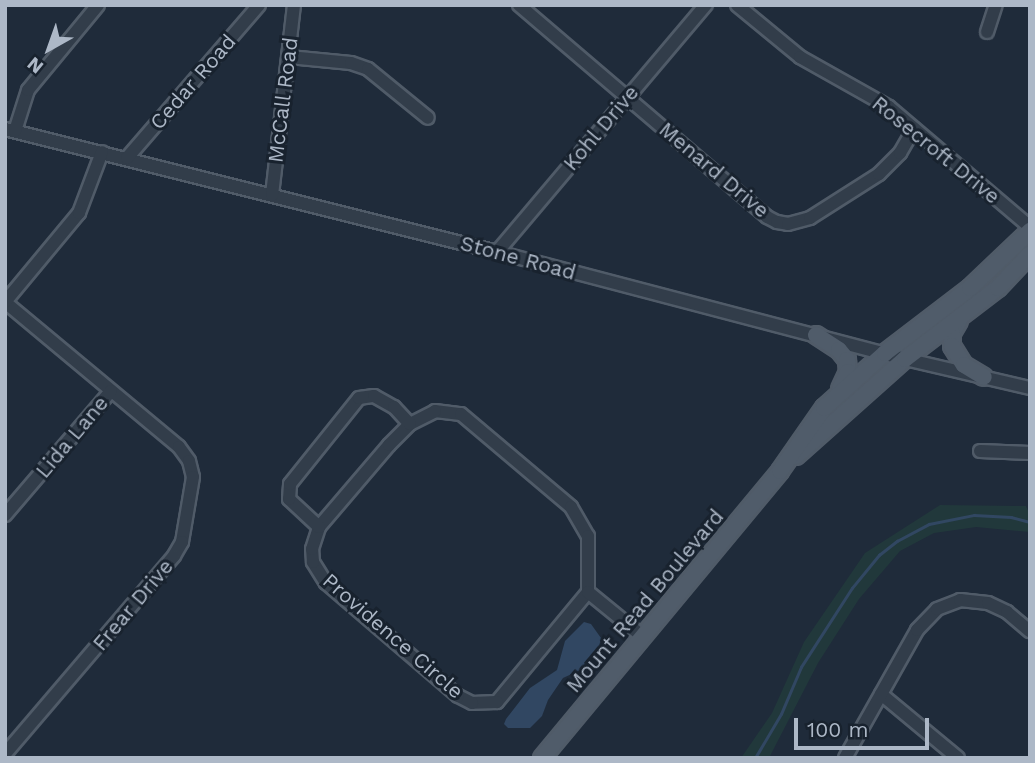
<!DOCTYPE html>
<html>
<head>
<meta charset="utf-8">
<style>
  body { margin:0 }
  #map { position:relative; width:1035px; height:763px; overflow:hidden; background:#1f2b3a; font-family:"Work Sans",sans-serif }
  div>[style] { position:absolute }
  .green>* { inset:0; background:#21383b }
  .water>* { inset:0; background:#314762 }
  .stream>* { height:2.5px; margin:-1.25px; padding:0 1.25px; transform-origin:1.25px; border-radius:1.25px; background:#314762 }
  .roads { filter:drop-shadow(2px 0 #505b68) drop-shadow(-2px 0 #505b68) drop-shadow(0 2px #505b68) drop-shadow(0 -2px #505b68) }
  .minor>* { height:12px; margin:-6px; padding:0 6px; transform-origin:6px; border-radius:6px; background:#323d4a }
  .major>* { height:16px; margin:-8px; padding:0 8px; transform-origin:8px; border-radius:8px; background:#505c6a }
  span { translate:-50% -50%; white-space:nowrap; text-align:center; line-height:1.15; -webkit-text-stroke:6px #18222e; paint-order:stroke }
  .street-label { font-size:21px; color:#adb8c7 }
  .frame { position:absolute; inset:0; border:7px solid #adb8c7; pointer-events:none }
  .north { position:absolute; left:14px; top:14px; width:70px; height:70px; -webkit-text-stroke:5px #18222e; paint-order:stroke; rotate:220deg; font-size:19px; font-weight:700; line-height:28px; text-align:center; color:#adb8c7 }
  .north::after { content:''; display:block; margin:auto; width:24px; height:32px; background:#adb8c7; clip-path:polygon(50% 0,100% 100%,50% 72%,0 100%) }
  .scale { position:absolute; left:794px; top:718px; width:135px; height:32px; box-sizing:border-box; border:4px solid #adb8c7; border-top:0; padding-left:9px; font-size:21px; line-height:24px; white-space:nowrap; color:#adb8c7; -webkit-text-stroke:5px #18222e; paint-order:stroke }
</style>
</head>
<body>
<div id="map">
  <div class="green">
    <i style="clip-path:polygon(940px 505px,1026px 506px,1030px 515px,1030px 532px,976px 527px,934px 533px,900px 551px,859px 599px,818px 663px,769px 758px,741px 758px,772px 713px,804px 642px,865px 553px)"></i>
  </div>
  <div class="water">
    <i style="clip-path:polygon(584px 622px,591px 624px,601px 638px,596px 659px,589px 666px,563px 678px,548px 700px,542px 716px,530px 728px,508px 728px,504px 724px,506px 719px,530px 688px,557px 670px,565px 641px)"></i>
  </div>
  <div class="stream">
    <i style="left:755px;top:758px;width:51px;rotate:-59.4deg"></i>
    <i style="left:781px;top:714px;width:51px;rotate:-66.9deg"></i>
    <i style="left:801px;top:667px;width:94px;rotate:-57.2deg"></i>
    <i style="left:852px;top:588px;width:43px;rotate:-50.7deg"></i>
    <i style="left:879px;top:555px;width:23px;rotate:-38deg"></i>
    <i style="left:897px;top:541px;width:36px;rotate:-28deg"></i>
    <i style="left:929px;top:524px;width:46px;rotate:-11.3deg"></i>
    <i style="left:974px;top:515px;width:37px;rotate:3deg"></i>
    <i style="left:1011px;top:517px;width:20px;rotate:15deg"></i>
  </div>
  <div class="roads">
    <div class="minor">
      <i style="left:519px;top:5px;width:326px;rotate:40.5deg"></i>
      <i style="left:767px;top:217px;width:11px;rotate:27deg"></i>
      <i style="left:777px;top:222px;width:11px;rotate:10deg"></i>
      <i style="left:788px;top:224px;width:23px;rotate:-15deg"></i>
      <i style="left:810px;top:218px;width:82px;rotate:-32.5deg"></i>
      <i style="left:879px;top:174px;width:30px;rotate:-45deg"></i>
      <i style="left:900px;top:153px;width:28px;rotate:-60deg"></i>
      <i style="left:737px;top:5px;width:82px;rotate:39.5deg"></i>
      <i style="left:800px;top:57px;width:102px;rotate:29.3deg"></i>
      <i style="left:889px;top:107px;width:185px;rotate:40.4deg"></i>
      <i style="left:987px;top:32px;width:28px;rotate:-72deg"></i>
      <i style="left:289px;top:57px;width:62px;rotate:5.5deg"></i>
      <i style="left:351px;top:63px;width:18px;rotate:19deg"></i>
      <i style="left:368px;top:69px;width:77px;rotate:39.2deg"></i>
      <i style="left:5px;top:129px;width:507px;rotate:14.04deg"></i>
      <i style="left:497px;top:252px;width:422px;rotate:14.7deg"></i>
      <i style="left:905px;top:359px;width:128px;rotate:13.1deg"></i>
      <i style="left:15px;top:131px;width:43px;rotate:-72.4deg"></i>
      <i style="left:28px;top:90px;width:110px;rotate:-50.5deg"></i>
      <i style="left:127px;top:158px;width:202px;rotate:-49.2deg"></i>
      <i style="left:272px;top:195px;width:191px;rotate:-83.4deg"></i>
      <i style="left:497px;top:252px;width:324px;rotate:-49.8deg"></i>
      <i style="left:5px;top:302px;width:226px;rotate:39.8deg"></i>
      <i style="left:179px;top:447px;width:17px;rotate:54deg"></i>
      <i style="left:189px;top:461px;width:16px;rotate:76deg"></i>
      <i style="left:193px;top:477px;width:66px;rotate:99.6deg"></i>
      <i style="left:182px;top:542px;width:16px;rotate:120deg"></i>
      <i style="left:174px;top:556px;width:260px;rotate:130.5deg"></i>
      <i style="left:5px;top:302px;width:116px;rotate:-50.3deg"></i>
      <i style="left:79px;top:213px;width:65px;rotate:-69.3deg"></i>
      <i style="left:435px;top:411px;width:26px;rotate:7deg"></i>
      <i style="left:461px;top:414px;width:144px;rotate:40.2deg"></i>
      <i style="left:571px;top:507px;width:34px;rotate:60deg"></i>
      <i style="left:588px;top:536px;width:56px;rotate:90deg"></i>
      <i style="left:588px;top:592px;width:143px;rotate:129.6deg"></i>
      <i style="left:497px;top:702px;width:25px;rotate:178deg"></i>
      <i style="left:472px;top:703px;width:16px;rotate:-153deg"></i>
      <i style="left:458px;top:696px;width:174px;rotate:-139.4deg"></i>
      <i style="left:326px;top:583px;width:25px;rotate:-122deg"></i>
      <i style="left:313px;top:562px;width:13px;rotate:-94deg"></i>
      <i style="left:312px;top:549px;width:23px;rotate:-72deg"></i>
      <i style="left:319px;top:527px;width:108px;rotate:-49.5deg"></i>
      <i style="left:389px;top:445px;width:30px;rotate:-45deg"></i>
      <i style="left:410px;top:424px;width:28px;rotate:-27deg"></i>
      <i style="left:980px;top:451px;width:50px;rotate:2.3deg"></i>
      <i style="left:5px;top:515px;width:163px;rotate:-49.5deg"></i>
      <i style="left:319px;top:527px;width:41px;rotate:-137deg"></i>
      <i style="left:289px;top:499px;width:15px;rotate:-86deg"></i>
      <i style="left:290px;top:484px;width:110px;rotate:-51.3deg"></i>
      <i style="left:359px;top:398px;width:15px;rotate:-8deg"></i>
      <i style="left:374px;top:396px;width:23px;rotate:29deg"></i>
      <i style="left:394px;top:407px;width:23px;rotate:47deg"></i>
      <i style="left:588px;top:592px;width:70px;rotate:39.2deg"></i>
      <i style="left:881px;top:694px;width:100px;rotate:39.7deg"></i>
      <i style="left:845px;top:758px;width:147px;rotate:-60.6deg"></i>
      <i style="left:917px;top:630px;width:29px;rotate:-46deg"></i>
      <i style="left:937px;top:609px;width:25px;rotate:-21deg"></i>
      <i style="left:960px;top:600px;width:28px;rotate:6deg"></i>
      <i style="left:988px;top:603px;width:21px;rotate:25deg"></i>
      <i style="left:1007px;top:612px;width:30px;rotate:40deg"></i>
    </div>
    <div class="major">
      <i style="left:959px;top:321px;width:14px;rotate:120deg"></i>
      <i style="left:952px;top:333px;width:13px;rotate:90deg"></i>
      <i style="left:952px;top:346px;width:22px;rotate:58deg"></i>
      <i style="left:964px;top:365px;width:23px;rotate:31deg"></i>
      <i style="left:816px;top:335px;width:27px;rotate:33deg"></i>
      <i style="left:839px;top:350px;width:13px;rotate:51deg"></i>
      <i style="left:847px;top:360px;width:12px;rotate:85deg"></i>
      <i style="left:848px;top:372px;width:19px;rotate:115deg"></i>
      <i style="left:796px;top:456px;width:146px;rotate:-41.7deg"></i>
      <i style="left:905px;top:359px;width:117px;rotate:-37.4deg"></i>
      <i style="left:998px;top:288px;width:47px;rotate:-46.7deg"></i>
      <i style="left:542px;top:758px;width:373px;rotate:-50.3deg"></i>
      <i style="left:780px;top:471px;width:77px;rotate:-55.1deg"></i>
      <i style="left:824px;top:408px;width:82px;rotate:-42deg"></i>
      <i style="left:885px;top:353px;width:107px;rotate:-37.4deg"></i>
      <i style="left:970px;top:288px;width:83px;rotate:-43.5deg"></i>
    </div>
  </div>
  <div class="street-label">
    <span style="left:193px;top:82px;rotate:-49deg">Cedar Road</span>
    <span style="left:283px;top:100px;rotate:-83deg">McCall Road</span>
    <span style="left:601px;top:128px;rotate:-50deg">Kohl Drive</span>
    <span style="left:936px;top:150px;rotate:39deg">Rosecroft Drive</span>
    <span style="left:714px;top:170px;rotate:40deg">Menard Drive</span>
    <span style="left:518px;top:258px;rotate:15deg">Stone Road</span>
    <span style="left:72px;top:437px;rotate:-50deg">Lida Lane</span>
    <span style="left:645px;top:601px;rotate:-50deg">Mount Read Boulevard</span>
    <span style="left:133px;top:605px;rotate:-50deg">Frear Drive</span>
    <span style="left:393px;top:636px;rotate:41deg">Providence Circle</span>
  </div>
  <div class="frame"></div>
  <div class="north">N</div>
  <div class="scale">100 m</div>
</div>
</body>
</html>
